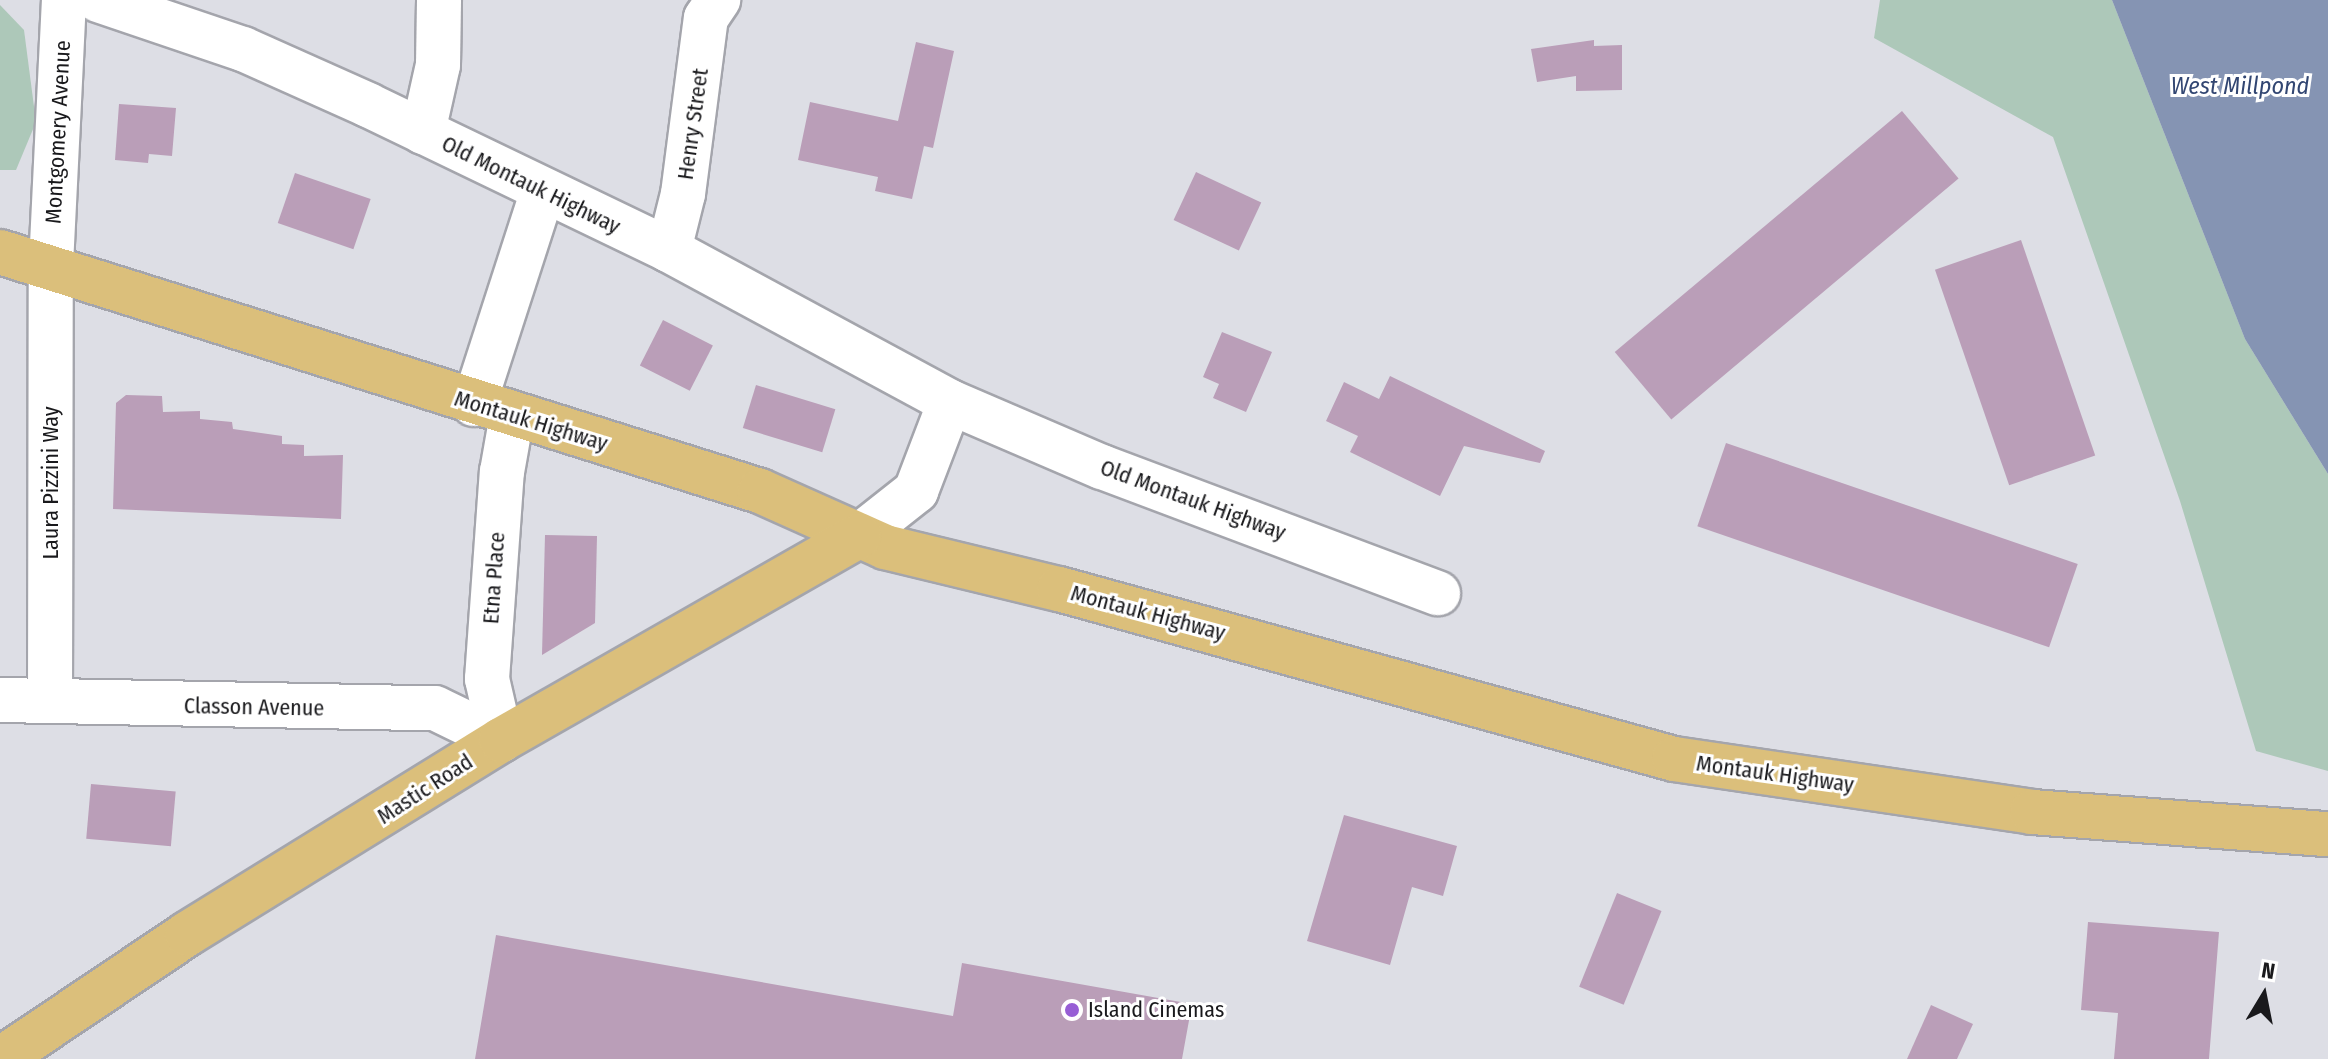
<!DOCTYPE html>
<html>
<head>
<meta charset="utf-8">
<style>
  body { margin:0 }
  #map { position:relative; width:2328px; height:1059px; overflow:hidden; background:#dddee5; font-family:"Fira Sans Condensed",sans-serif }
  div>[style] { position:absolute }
  .green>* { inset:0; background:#adc8b9 }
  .water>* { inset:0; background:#8594b3 }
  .building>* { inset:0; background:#ba9eb8; transform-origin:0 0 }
  .roads { filter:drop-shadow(2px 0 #a4a5ac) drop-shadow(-2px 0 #a4a5ac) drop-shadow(0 2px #a4a5ac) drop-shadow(0 -2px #a4a5ac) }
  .minor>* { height:44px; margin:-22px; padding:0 22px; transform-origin:22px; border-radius:22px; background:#fff }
  .major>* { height:44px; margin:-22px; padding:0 22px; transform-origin:22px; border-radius:22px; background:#dbbf7b }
  .dots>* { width:22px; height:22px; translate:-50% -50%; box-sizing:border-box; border:4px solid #fff; border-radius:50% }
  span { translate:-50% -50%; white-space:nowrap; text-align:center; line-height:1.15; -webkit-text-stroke:6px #fff; paint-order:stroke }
  .street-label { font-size:22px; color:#19191c }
  .poi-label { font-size:22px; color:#19191c }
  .left { translate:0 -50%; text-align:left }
  .water-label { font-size:24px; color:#324672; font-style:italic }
  .north { position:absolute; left:2224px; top:955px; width:80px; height:80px; -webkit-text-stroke:6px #fff; paint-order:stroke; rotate:10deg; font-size:22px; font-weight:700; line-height:32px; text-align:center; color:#19191c }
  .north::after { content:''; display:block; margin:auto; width:28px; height:36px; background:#19191c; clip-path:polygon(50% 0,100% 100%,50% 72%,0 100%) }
</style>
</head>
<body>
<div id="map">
  <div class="green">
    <i style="clip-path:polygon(1880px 0,2112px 0,2245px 339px,2328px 474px,2328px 771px,2256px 751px,2180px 501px,2053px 137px,1874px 38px)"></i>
    <i style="clip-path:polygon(0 5px,24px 30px,36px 122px,16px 170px,0 170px)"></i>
  </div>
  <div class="water">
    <i style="clip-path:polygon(2112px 0,2328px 0,2328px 474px,2245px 339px)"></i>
  </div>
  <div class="building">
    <i style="clip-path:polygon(1594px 40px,1594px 46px,1622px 45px,1622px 90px,1576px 91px,1576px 76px,1537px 82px,1531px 49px)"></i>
    <i style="clip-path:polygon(916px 42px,954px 51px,933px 148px,924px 146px,912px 199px,875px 191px,878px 177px,798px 160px,810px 102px,898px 121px)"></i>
    <i style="clip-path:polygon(119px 104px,176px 108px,172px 156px,149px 154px,148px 163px,115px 160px)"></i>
    <i style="left:1902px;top:111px;width:88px;height:375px;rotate:50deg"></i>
    <i style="left:1196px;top:172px;width:72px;height:53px;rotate:25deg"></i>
    <i style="left:295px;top:173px;width:80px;height:53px;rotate:19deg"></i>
    <i style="left:2021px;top:240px;width:228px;height:91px;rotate:71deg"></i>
    <i style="left:663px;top:320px;width:56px;height:51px;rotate:27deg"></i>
    <i style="clip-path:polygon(1222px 332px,1272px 352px,1246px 412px,1213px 398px,1219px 384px,1203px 377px)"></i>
    <i style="clip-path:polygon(1390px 376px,1545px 451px,1540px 463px,1464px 446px,1440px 496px,1350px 452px,1358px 436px,1326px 421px,1344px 382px,1379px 399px)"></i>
    <i style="left:756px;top:385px;width:83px;height:45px;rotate:17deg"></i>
    <i style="clip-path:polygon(126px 395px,162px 396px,163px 412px,200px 411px,200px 419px,232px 422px,233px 429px,282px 436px,282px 444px,304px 445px,304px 456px,343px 455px,341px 519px,113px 509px,116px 403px)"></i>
    <i style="left:1726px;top:443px;width:372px;height:88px;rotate:19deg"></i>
    <i style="clip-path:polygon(545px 535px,597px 536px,595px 623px,542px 655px)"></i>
    <i style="left:91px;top:784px;width:85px;height:55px;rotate:5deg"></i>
    <i style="clip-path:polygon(1344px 815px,1457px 846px,1443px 896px,1412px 887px,1390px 965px,1307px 941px)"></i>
    <i style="left:1617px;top:893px;width:48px;height:101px;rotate:22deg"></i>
    <i style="clip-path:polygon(2088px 922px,2219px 932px,2209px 1059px,2114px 1059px,2118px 1013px,2081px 1010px)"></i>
    <i style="clip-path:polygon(496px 935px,953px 1016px,962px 963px,1192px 1004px,1182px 1059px,475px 1059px)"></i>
    <i style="clip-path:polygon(1931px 1005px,1973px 1024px,1957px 1059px,1907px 1059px)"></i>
  </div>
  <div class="roads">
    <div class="minor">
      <i style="left:98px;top:0;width:153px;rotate:18.7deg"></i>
      <i style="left:243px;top:49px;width:137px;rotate:24.1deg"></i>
      <i style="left:368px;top:105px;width:334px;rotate:25.7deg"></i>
      <i style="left:669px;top:250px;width:319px;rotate:28.4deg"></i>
      <i style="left:950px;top:402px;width:165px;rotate:23.2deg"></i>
      <i style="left:1102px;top:467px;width:359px;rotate:20.6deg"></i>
      <i style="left:423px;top:132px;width:69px;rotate:-77.4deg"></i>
      <i style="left:438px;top:65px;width:65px;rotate:-89.1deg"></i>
      <i style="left:669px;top:250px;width:58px;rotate:-76deg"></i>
      <i style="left:683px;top:194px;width:177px;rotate:-82.6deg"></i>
      <i style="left:706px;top:18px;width:22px;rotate:-56deg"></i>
      <i style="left:474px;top:404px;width:224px;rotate:-72.1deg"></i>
      <i style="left:859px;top:536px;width:73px;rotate:-38.3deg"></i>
      <i style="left:916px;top:491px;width:95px;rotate:-69.1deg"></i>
      <i style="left:0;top:700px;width:435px;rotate:1.1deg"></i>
      <i style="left:435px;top:708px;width:73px;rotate:25.9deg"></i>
      <i style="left:50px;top:701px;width:436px;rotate:-89.9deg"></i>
      <i style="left:51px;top:265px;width:265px;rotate:-87.2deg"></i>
      <i style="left:501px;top:740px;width:63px;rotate:-102.9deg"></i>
      <i style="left:487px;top:679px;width:208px;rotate:-85.9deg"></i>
      <i style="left:502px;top:472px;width:58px;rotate:-80deg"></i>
    </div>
    <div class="major">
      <i style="left:0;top:252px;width:797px;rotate:17.46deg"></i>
      <i style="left:760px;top:491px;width:137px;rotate:24.1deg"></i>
      <i style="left:885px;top:547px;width:179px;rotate:13.6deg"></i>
      <i style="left:1059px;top:589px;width:638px;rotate:15.45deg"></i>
      <i style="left:1674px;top:759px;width:362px;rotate:8.4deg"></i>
      <i style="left:2032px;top:812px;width:297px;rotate:4.3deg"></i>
      <i style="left:1px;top:1059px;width:224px;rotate:-33.9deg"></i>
      <i style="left:187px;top:934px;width:369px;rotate:-31.7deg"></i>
      <i style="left:501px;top:740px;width:412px;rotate:-29.7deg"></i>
    </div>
  </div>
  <div class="dots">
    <i style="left:1072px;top:1010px;background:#975ed5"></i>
  </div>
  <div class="street-label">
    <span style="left:693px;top:124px;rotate:-82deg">Henry Street</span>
    <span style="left:58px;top:132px;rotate:-87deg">Montgomery Avenue</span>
    <span style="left:531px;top:185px;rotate:26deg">Old Montauk Highway</span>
    <span style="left:531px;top:421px;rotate:17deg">Montauk Highway</span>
    <span style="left:51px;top:483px;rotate:-90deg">Laura Pizzini Way</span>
    <span style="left:1193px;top:500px;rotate:20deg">Old Montauk Highway</span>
    <span style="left:494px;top:578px;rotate:-86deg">Etna Place</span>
    <span style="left:1148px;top:613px;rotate:15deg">Montauk Highway</span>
    <span style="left:254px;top:707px;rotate:1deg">Classon Avenue</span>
    <span style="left:1775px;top:774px;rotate:8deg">Montauk Highway</span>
    <span style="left:425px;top:789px;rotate:-33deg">Mastic Road</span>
  </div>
  <div class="poi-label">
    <span class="left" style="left:1088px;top:1010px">Island Cinemas</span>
  </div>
  <div class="water-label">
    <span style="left:2240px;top:87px">West Millpond</span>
  </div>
  <div class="north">N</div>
</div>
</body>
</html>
